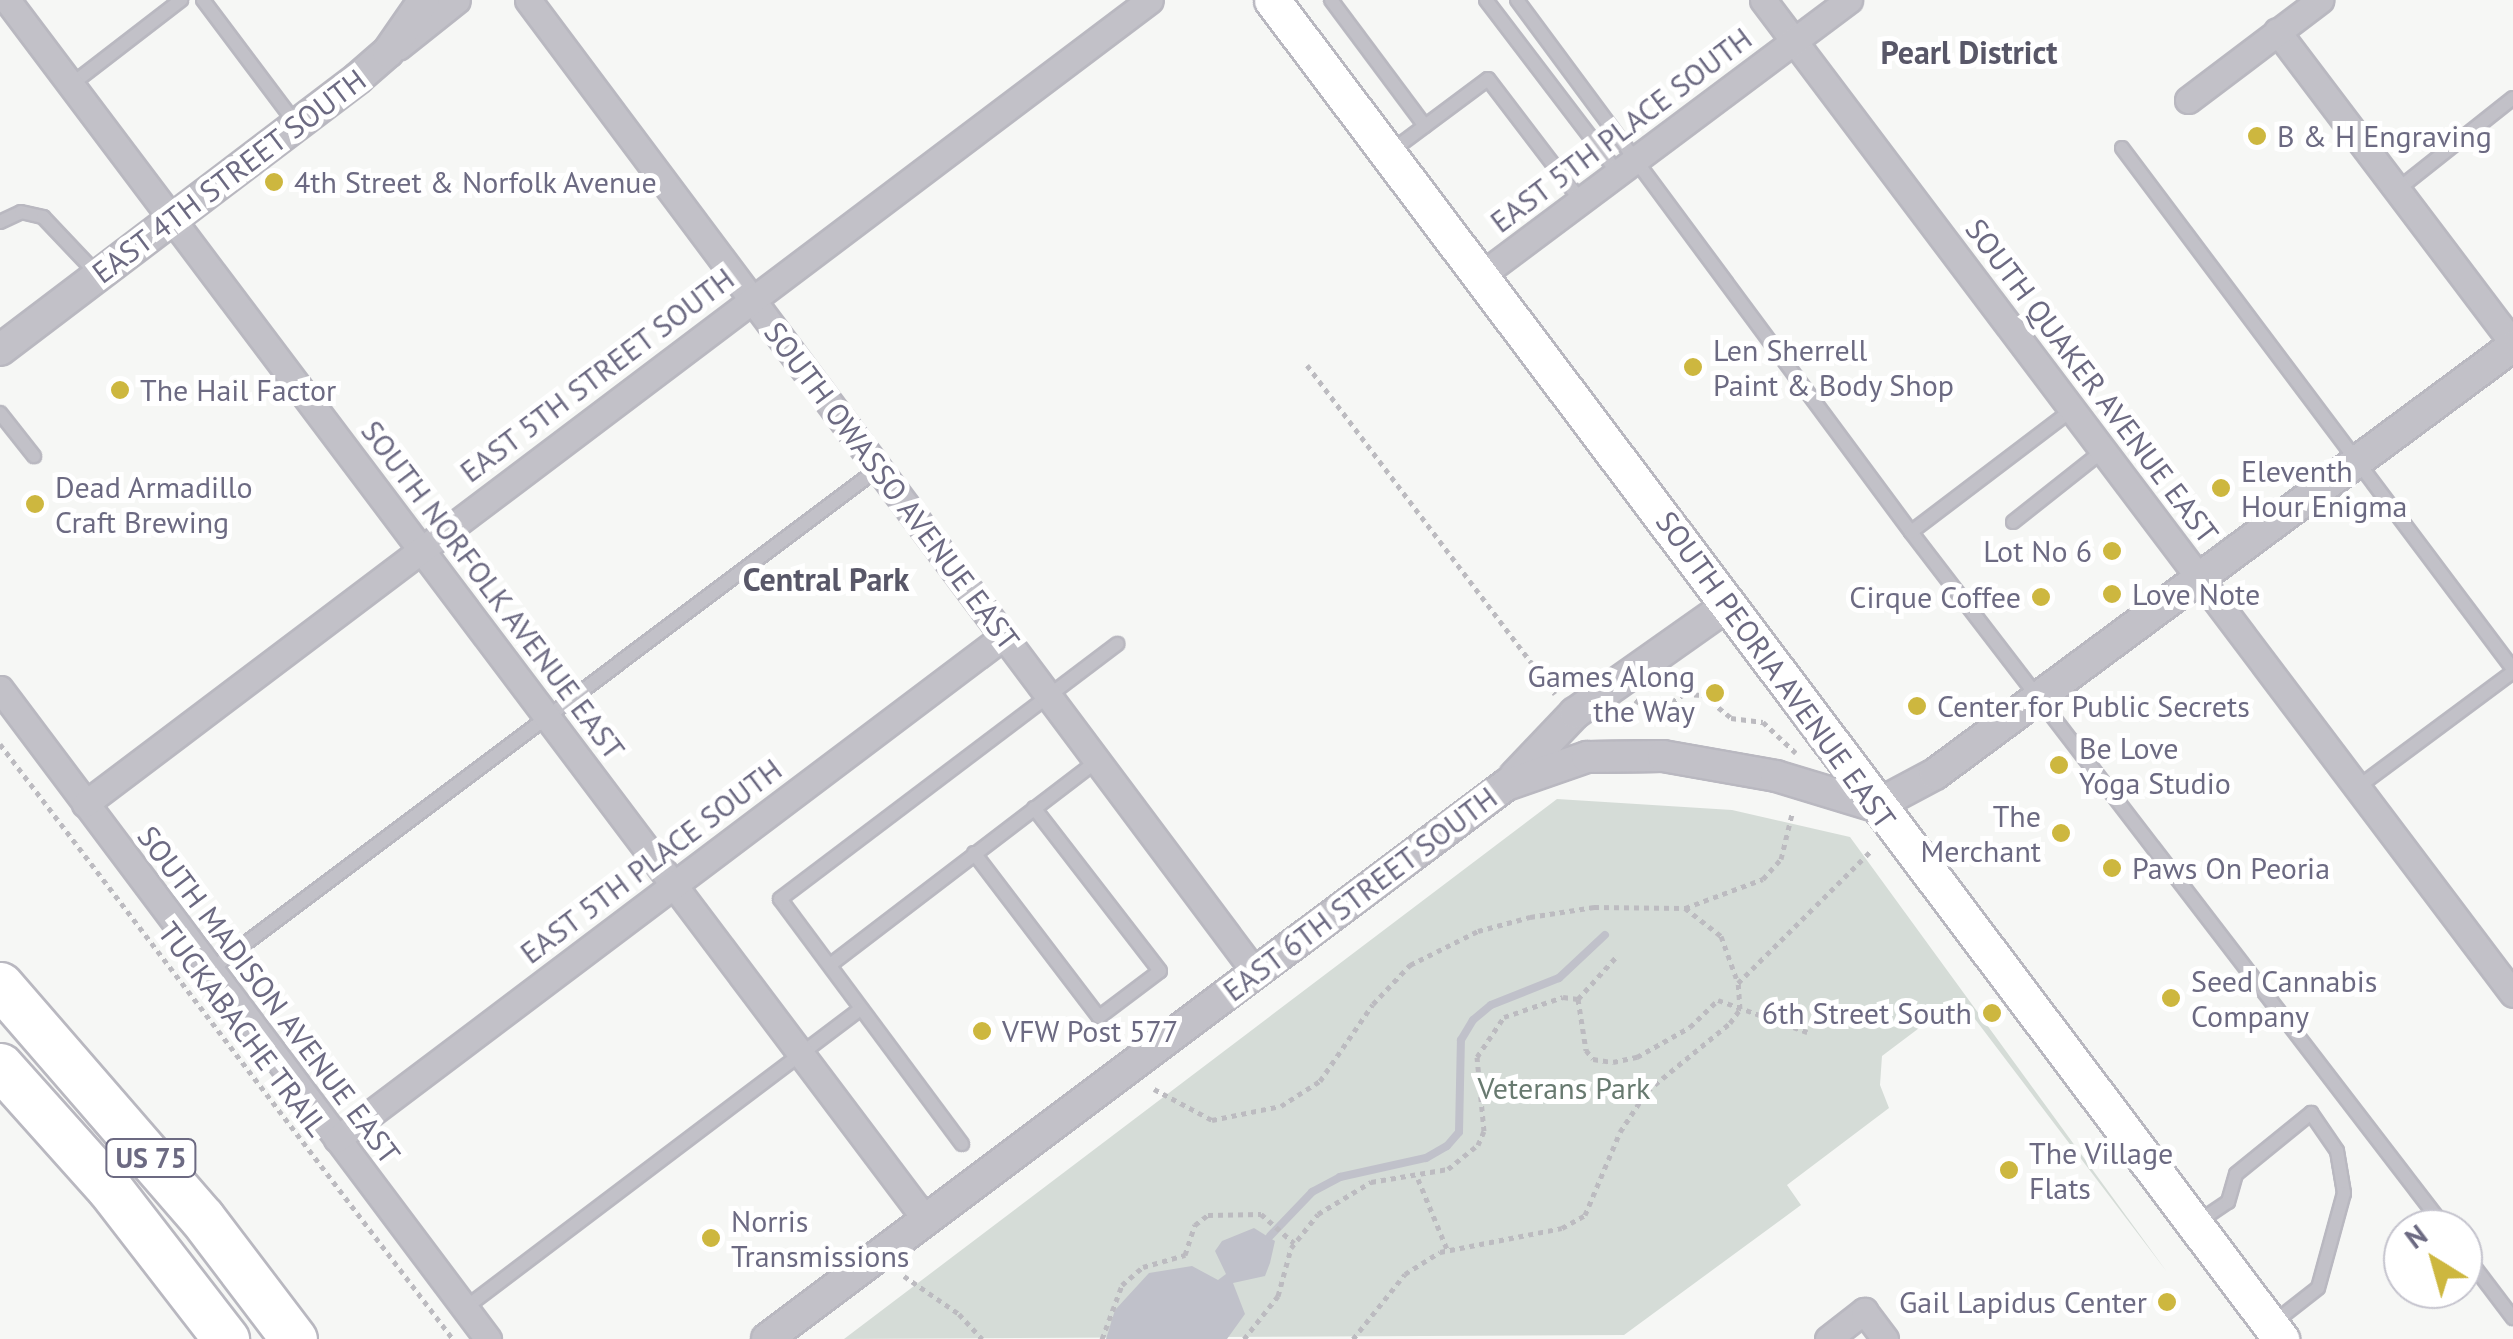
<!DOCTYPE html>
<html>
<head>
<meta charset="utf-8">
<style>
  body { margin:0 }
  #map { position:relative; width:2513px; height:1339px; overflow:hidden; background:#f6f7f5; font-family:"PT Sans",sans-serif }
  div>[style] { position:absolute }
  .green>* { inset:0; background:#d5dcd7 }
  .water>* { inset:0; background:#c0c1ca }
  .stream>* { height:8px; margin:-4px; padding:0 4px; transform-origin:4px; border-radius:4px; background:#c0c1ca }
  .path>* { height:5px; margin-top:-2.5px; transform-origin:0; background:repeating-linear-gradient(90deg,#bcbbc0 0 5px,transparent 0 10px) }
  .roads { filter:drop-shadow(2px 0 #b9b8c0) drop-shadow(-2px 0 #b9b8c0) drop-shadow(0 2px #b9b8c0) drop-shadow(0 -2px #b9b8c0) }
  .service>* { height:12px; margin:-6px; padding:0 6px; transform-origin:6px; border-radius:6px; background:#c2c1c8 }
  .minor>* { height:25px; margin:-12.5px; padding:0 12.5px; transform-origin:12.5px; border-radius:12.5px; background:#c2c1c8 }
  .tertiary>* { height:30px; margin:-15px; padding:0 15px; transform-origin:15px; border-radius:15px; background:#c2c1c8 }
  .secondary>* { height:35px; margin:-17.5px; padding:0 17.5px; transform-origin:17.5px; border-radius:17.5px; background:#fff }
  .motorway>* { height:45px; margin:-22.5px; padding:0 22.5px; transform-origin:22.5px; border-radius:22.5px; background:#fff }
  .dots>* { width:28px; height:28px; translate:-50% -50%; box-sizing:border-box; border:5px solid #fff; border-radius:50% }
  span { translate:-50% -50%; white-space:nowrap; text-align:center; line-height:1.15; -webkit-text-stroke:10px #fff; paint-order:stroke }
  .shield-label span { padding:2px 8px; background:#fff; border:2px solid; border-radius:8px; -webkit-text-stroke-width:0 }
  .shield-label { font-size:28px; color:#6c6a82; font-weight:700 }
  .street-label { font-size:30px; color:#6c6a82 }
  .poi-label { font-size:30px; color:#6c6a82 }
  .left { translate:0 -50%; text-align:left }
  .right { translate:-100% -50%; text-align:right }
  .park-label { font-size:30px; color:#687a70 }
  .neighbourhood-label { font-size:32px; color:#585768; font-weight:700 }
  .north { position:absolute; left:2383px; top:1209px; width:100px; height:100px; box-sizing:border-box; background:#fff; border:2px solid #c4c3cd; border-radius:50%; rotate:323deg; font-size:28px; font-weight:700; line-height:40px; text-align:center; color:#6c6a82 }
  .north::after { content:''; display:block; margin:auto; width:35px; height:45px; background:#cdb73f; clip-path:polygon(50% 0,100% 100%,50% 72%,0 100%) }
</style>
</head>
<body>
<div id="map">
  <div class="green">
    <i style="clip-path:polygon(1557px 799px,1732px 810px,1850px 837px,2167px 1272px,1959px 998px,1882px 1056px,1880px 1085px,1889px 1108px,1787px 1185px,1801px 1205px,1624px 1335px,844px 1339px)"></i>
  </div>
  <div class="water">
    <i style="clip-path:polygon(1254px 1228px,1275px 1241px,1270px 1263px,1265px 1276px,1233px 1283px,1245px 1314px,1227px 1339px,1106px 1339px,1115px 1310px,1149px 1273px,1192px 1266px,1218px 1280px,1226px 1274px,1215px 1251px,1222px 1241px)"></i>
  </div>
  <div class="stream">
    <i style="left:1270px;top:1236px;width:61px;rotate:-46.3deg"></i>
    <i style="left:1312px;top:1192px;width:32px;rotate:-28deg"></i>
    <i style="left:1340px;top:1177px;width:88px;rotate:-12.5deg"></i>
    <i style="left:1426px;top:1158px;width:24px;rotate:-30deg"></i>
    <i style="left:1447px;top:1146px;width:18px;rotate:-49deg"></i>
    <i style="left:1459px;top:1132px;width:92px;rotate:-88.8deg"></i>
    <i style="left:1461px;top:1040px;width:23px;rotate:-59deg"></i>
    <i style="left:1473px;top:1020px;width:23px;rotate:-40deg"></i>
    <i style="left:1491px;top:1005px;width:73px;rotate:-21.7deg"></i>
    <i style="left:1559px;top:978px;width:63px;rotate:-43.1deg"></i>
  </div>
  <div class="path">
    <i style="left:1307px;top:365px;width:412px;rotate:53deg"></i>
    <i style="left:1635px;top:700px;width:24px;rotate:33deg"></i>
    <i style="left:1655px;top:713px;width:35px;rotate:-33deg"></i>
    <i style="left:1684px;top:694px;width:19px;rotate:3deg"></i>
    <i style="left:1703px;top:695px;width:36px;rotate:39deg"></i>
    <i style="left:1731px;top:718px;width:32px;rotate:7deg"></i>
    <i style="left:1763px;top:722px;width:45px;rotate:43.2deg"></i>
    <i style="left:0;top:744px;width:748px;rotate:52.72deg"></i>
    <i style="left:1685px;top:908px;width:83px;rotate:-20.4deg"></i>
    <i style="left:1763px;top:879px;width:27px;rotate:-48deg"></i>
    <i style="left:1781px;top:859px;width:46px;rotate:-76.3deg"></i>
    <i style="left:1578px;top:999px;width:58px;rotate:-47.8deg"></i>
    <i style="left:1154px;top:1089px;width:66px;rotate:28.1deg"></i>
    <i style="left:1212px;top:1120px;width:70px;rotate:-11.5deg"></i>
    <i style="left:1281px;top:1106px;width:46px;rotate:-32.7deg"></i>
    <i style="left:1320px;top:1081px;width:93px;rotate:-55.5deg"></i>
    <i style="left:1373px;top:1004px;width:54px;rotate:-46.5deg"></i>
    <i style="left:1410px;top:965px;width:76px;rotate:-26.6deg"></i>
    <i style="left:1478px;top:931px;width:54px;rotate:-15.1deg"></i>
    <i style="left:1530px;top:917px;width:65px;rotate:-8.9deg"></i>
    <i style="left:1594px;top:907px;width:91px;rotate:0.6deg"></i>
    <i style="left:1685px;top:908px;width:46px;rotate:37.9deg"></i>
    <i style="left:1721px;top:936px;width:50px;rotate:70.1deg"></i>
    <i style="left:1418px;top:1179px;width:76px;rotate:67.5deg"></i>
    <i style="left:904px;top:1276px;width:67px;rotate:34.6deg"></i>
    <i style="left:959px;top:1314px;width:34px;rotate:47deg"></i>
    <i style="left:1102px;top:1339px;width:58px;rotate:-69.7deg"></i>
    <i style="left:1122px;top:1285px;width:28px;rotate:-41deg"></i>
    <i style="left:1143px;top:1267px;width:44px;rotate:-15.9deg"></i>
    <i style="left:1185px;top:1255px;width:32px;rotate:-72deg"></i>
    <i style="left:1195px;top:1225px;width:16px;rotate:-38deg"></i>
    <i style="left:1208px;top:1215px;width:53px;rotate:-1.1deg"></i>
    <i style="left:1261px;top:1214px;width:44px;rotate:41.3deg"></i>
    <i style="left:1244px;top:1339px;width:55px;rotate:-51.7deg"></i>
    <i style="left:1278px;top:1296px;width:50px;rotate:-74.8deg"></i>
    <i style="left:1291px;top:1248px;width:43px;rotate:-51.5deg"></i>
    <i style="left:1318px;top:1214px;width:62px;rotate:-31.1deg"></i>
    <i style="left:1371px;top:1182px;width:78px;rotate:-9.6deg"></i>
    <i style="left:1448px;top:1169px;width:38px;rotate:-39deg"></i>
    <i style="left:1478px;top:1145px;width:15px;rotate:-67deg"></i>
    <i style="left:1484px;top:1131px;width:74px;rotate:-95.4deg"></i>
    <i style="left:1477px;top:1057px;width:48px;rotate:-56deg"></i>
    <i style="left:1504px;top:1017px;width:62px;rotate:-18.7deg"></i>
    <i style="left:1563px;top:997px;width:15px;rotate:8deg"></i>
    <i style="left:1578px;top:999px;width:52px;rotate:81.1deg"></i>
    <i style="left:1586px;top:1050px;width:11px;rotate:52deg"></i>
    <i style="left:1593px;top:1059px;width:20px;rotate:9deg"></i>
    <i style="left:1613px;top:1062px;width:25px;rotate:-12deg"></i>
    <i style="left:1637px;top:1057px;width:61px;rotate:-29.5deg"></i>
    <i style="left:1690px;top:1027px;width:39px;rotate:-44deg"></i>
    <i style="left:1718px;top:1000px;width:95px;rotate:19.8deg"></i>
    <i style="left:1353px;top:1339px;width:83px;rotate:-51.3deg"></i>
    <i style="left:1405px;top:1274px;width:41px;rotate:-32.2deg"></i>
    <i style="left:1440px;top:1252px;width:124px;rotate:-11.1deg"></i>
    <i style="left:1562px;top:1228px;width:26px;rotate:-29deg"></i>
    <i style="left:1585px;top:1215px;width:90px;rotate:-67.1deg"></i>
    <i style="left:1620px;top:1132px;width:49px;rotate:-56.6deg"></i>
    <i style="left:1647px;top:1091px;width:107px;rotate:-39.3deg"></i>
    <i style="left:1730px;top:1023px;width:17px;rotate:-54deg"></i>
    <i style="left:1740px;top:1009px;width:26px;rotate:-94deg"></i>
    <i style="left:1738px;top:983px;width:189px;rotate:-44.8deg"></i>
  </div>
  <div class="roads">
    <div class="service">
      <i style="left:203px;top:0;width:156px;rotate:53.1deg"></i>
      <i style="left:1331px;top:0;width:157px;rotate:53.3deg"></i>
      <i style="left:1486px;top:0;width:218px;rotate:52.7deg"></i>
      <i style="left:1517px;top:0;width:662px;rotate:53.48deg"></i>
      <i style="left:1911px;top:532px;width:879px;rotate:52.49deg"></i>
      <i style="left:72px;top:84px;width:138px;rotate:-37.6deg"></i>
      <i style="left:2122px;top:148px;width:651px;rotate:53.11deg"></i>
      <i style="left:1390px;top:152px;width:122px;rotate:-36.7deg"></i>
      <i style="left:1488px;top:79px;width:153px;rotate:52.7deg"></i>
      <i style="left:2397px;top:190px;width:148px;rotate:-38.4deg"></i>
      <i style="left:0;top:222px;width:23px;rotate:-25deg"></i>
      <i style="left:21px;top:212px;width:23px;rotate:13deg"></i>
      <i style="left:43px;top:217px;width:80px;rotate:46.5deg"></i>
      <i style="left:0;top:413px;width:55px;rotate:51.7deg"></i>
      <i style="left:2013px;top:522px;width:116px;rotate:-38.4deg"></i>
      <i style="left:1911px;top:532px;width:203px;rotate:-37.2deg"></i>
      <i style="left:2358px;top:787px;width:193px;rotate:-36.6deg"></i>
      <i style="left:974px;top:853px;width:206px;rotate:52.7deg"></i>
      <i style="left:1099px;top:1017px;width:76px;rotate:-37deg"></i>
      <i style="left:1160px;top:971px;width:206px;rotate:-127.7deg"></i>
      <i style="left:830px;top:965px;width:336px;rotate:-37.4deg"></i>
      <i style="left:210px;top:970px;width:836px;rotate:-36.88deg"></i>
      <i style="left:962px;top:1144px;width:305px;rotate:-126.6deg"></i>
      <i style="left:780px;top:899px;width:423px;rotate:-37.1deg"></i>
      <i style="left:2195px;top:1224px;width:40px;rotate:-34deg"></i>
      <i style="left:2228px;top:1202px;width:29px;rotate:-74deg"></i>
      <i style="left:2236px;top:1174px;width:97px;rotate:-39.1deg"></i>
      <i style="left:2311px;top:1113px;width:46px;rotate:55.6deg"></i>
      <i style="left:2337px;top:1151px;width:43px;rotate:80.5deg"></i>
      <i style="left:2344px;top:1193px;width:98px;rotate:105.3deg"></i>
      <i style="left:2318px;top:1288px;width:58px;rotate:142deg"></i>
      <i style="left:2463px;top:1252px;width:83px;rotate:52.9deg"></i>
      <i style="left:465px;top:1308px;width:495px;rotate:-37.1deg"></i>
    </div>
    <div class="minor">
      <i style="left:7px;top:0;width:1527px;rotate:53.01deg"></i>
      <i style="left:528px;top:0;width:1214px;rotate:53.21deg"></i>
      <i style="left:1763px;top:0;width:1245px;rotate:52.96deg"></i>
      <i style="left:2277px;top:31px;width:391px;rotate:52.9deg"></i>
      <i style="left:398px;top:47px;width:75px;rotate:-38.5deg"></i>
      <i style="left:2188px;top:100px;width:166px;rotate:-37.1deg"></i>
      <i style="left:1480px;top:276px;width:461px;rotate:-36.8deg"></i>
      <i style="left:0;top:689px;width:813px;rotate:53.1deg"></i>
      <i style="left:85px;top:804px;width:1334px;rotate:-37.05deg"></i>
      <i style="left:337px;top:1139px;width:835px;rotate:-37.02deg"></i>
      <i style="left:1828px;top:1339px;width:46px;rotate:-37.9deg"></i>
      <i style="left:1864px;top:1311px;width:35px;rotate:53deg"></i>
    </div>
    <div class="tertiary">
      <i style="left:0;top:350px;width:450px;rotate:-37.2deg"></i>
      <i style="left:358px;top:78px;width:40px;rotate:-41deg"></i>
      <i style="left:388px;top:52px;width:63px;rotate:-55.3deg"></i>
      <i style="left:1515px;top:776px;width:87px;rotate:-46.4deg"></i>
      <i style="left:1575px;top:713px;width:187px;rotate:-35.2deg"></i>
      <i style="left:767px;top:1339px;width:924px;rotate:-36.86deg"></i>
      <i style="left:1506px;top:785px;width:86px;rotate:-19.1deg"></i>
      <i style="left:1587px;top:757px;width:76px;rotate:-0.8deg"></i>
      <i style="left:1663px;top:756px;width:115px;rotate:10deg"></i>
      <i style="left:1776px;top:776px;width:103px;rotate:16.9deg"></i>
      <i style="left:1875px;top:806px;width:68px;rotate:-28.1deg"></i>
      <i style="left:1935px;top:774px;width:719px;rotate:-36.52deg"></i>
    </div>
    <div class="secondary">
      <i style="left:1272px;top:0;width:1677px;rotate:53deg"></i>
    </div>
    <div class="motorway">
      <i style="left:0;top:985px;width:308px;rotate:49.1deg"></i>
      <i style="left:202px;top:1218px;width:152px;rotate:52.8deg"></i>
      <i style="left:0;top:1066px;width:165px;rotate:48.2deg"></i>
      <i style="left:110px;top:1189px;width:190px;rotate:52.3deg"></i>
    </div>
  </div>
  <div class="dots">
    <i style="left:2257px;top:136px;background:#cdb73f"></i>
    <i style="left:274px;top:182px;background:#cdb73f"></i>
    <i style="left:1693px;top:367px;background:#cdb73f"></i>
    <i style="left:120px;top:390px;background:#cdb73f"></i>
    <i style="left:2221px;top:488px;background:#cdb73f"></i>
    <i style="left:35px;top:504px;background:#cdb73f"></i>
    <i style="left:2112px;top:551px;background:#cdb73f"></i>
    <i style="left:2112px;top:594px;background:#cdb73f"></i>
    <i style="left:2041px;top:597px;background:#cdb73f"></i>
    <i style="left:1715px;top:693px;background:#cdb73f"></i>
    <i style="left:1917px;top:706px;background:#cdb73f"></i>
    <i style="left:2059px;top:765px;background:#cdb73f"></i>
    <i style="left:2061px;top:833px;background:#cdb73f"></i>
    <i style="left:2112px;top:868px;background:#cdb73f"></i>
    <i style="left:2171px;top:998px;background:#cdb73f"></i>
    <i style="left:1992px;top:1013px;background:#cdb73f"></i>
    <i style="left:982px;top:1031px;background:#cdb73f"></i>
    <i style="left:2009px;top:1170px;background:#cdb73f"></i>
    <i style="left:711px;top:1238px;background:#cdb73f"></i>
    <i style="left:2167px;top:1302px;background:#cdb73f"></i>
  </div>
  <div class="shield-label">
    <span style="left:151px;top:1158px">US 75</span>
  </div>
  <div class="street-label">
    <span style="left:1621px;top:130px;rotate:-37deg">EAST 5TH PLACE SOUTH</span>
    <span style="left:229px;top:176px;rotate:-37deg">EAST 4TH STREET SOUTH</span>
    <span style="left:597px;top:375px;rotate:-37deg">EAST 5TH STREET SOUTH</span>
    <span style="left:2092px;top:381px;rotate:53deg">SOUTH QUAKER AVENUE EAST</span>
    <span style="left:892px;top:486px;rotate:53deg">SOUTH OWASSO AVENUE EAST</span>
    <span style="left:493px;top:590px;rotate:53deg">SOUTH NORFOLK AVENUE EAST</span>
    <span style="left:1776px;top:670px;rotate:54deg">SOUTH PEORIA AVENUE EAST</span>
    <span style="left:651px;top:861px;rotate:-37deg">EAST 5TH PLACE SOUTH</span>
    <span style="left:1360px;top:894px;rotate:-37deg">EAST 6TH STREET SOUTH</span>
    <span style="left:269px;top:995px;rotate:53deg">SOUTH MADISON AVENUE EAST</span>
    <span style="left:243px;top:1029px;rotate:53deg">TUCKABACHE TRAIL</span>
  </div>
  <div class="poi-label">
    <span class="left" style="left:2277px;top:136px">B &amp; H Engraving</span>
    <span class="left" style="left:294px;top:182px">4th Street &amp; Norfolk Avenue</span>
    <span class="left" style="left:1713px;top:367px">Len Sherrell<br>Paint &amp; Body Shop</span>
    <span class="left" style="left:140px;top:390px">The Hail Factor</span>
    <span class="left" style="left:2241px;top:488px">Eleventh<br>Hour Enigma</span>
    <span class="left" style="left:55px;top:504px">Dead Armadillo<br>Craft Brewing</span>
    <span class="right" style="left:2092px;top:551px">Lot No 6</span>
    <span class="left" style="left:2132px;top:594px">Love Note</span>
    <span class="right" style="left:2021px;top:597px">Cirque Coffee</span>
    <span class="right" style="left:1695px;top:693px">Games Along<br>the Way</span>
    <span class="left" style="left:1937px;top:706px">Center for Public Secrets</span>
    <span class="left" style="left:2079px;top:765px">Be Love<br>Yoga Studio</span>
    <span class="right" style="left:2041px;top:833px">The<br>Merchant</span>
    <span class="left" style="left:2132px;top:868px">Paws On Peoria</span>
    <span class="left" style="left:2191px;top:998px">Seed Cannabis<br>Company</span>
    <span class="right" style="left:1972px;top:1013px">6th Street South</span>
    <span class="left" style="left:1002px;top:1031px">VFW Post 577</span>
    <span class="left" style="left:2029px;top:1170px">The Village<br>Flats</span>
    <span class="left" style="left:731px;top:1238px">Norris<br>Transmissions</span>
    <span class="right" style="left:2147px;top:1302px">Gail Lapidus Center</span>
  </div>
  <div class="park-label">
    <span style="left:1564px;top:1088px">Veterans Park</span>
  </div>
  <div class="neighbourhood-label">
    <span style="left:1969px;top:52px">Pearl District</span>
    <span style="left:826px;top:579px">Central Park</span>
  </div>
  <div class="north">N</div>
</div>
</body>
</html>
